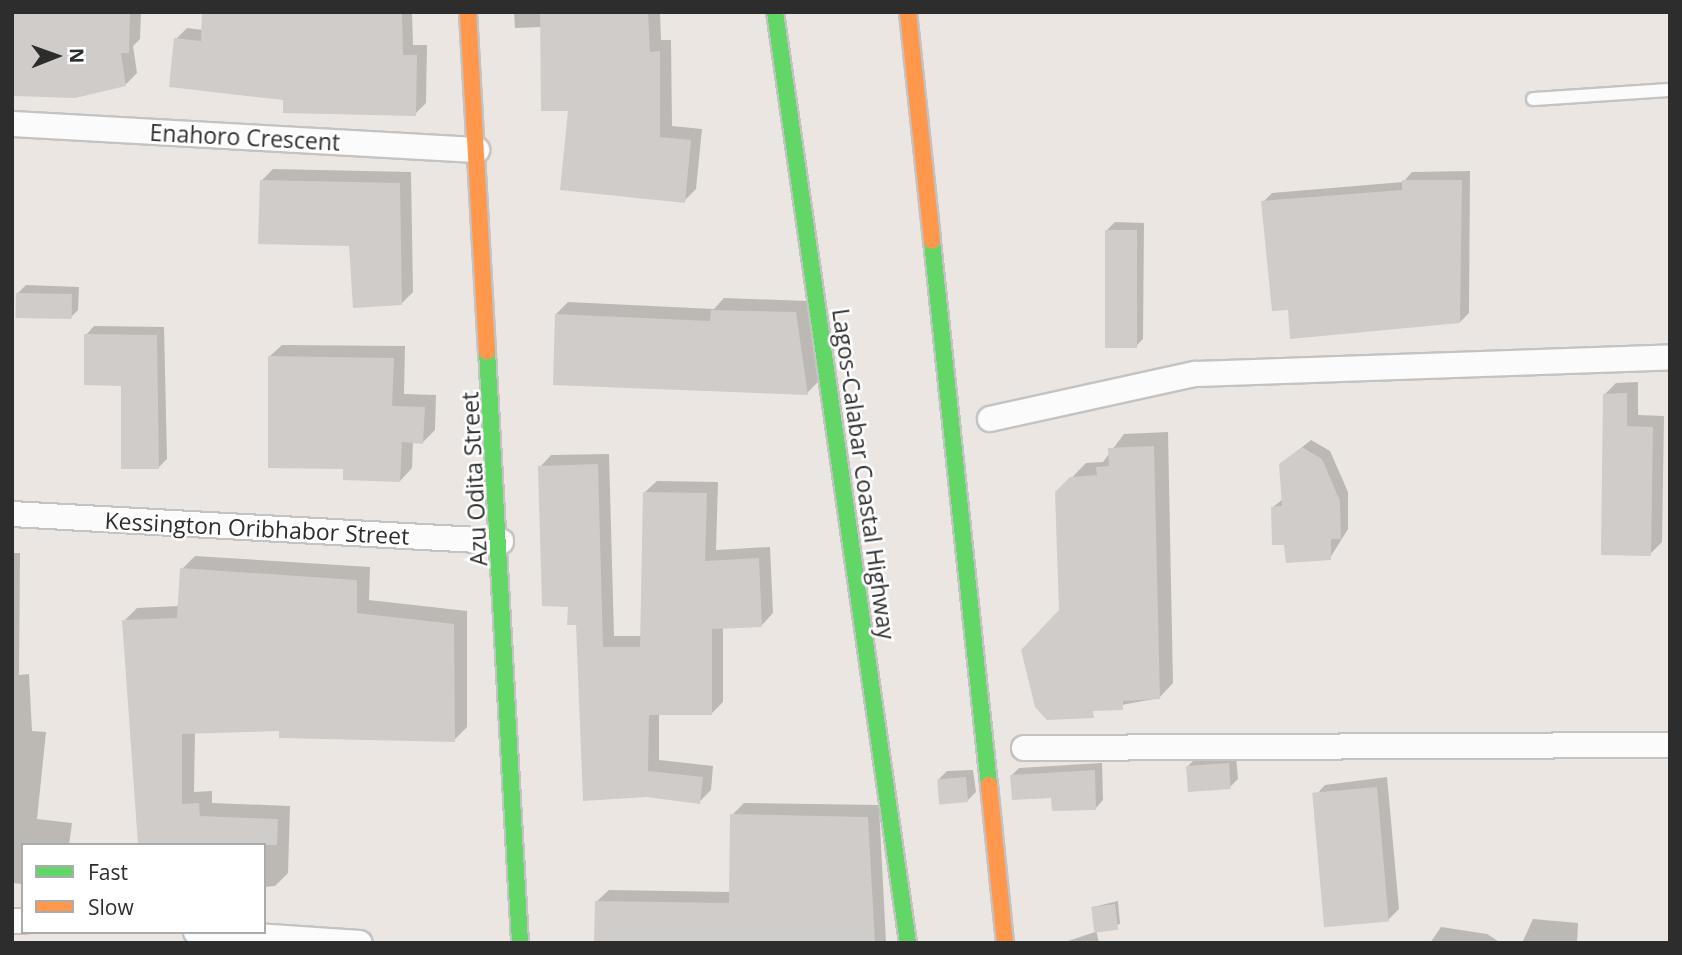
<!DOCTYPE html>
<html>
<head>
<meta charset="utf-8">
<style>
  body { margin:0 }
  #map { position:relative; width:1682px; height:955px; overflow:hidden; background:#ebe6e2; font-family:"Open Sans",sans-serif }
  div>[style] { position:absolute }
  .shadow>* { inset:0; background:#0003 }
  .building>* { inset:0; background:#d0ccc9; transform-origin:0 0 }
  .roads { filter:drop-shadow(2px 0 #c4c3c3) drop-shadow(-2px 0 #c4c3c3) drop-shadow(0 2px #c4c3c3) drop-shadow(0 -2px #c4c3c3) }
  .lane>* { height:12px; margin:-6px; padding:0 6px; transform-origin:6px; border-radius:6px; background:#fcfbfb }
  .street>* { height:24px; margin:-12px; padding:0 12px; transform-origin:12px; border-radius:12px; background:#fcfbfb }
  .fast>* { height:16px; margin:-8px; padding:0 8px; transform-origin:8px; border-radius:8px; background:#63d668 }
  .slow>* { height:16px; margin:-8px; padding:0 8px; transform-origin:8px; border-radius:8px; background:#ff974d }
  span { translate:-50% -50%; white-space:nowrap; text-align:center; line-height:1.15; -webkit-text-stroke:5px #fff; paint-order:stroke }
  .street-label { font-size:23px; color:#2d2d2d }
  .frame { position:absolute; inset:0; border:14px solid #2d2d2d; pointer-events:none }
  .legend { position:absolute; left:21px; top:843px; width:245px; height:91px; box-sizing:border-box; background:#fff; border:2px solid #ababab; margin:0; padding:9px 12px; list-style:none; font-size:21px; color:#2d2d2d }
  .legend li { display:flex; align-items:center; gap:14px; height:35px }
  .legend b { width:35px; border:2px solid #ababab }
  .north { position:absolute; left:21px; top:21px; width:70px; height:70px; -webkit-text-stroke:5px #fff; paint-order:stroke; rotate:89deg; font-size:19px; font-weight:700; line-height:28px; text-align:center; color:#2d2d2d }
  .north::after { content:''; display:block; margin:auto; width:24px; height:32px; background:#2d2d2d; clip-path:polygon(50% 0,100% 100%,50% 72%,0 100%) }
</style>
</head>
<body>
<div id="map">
  <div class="shadow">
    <i style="clip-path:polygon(12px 12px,141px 12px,140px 39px,133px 46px,137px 73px,125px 85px)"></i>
    <i style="clip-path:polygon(203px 12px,412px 12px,413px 45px,427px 45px,426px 103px,415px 114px,285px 98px,176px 39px,187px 28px,203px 30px)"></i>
    <i style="clip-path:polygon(514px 12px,660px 12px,661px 40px,671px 40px,672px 126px,702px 129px,696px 189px,684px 201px,570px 109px,542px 27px,515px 28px)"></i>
    <i style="clip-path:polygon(273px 169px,411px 172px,413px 292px,401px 304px,351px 244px,261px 181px)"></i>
    <i style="clip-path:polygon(1470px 171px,1469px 313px,1460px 322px,1290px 308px,1263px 202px,1272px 193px,1403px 182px,1412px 172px)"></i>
    <i style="clip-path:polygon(1115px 222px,1144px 223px,1143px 339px,1135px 347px,1107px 230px)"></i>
    <i style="clip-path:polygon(26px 285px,79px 287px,78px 310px,70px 318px,18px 293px)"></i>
    <i style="clip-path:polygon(724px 298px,807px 301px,819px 381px,807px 393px,556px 314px,568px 302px,714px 309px)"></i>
    <i style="clip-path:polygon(94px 326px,164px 327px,167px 459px,159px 467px,123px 384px,86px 335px)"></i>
    <i style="clip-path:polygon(282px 345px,405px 346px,404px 394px,436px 395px,435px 430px,423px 442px,413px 441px,412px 468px,400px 481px,345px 467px,269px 357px)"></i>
    <i style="clip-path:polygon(1638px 382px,1638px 415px,1664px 416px,1662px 542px,1650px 554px,1605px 394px,1616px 383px)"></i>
    <i style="clip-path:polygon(1168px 432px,1173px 683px,1159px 698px,1047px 719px,1061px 611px,1057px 493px,1086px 463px,1103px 462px,1124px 434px)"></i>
    <i style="clip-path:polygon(1311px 440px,1330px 451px,1348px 492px,1348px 529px,1330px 558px,1286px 543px,1273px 507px,1283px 499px,1281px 464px)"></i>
    <i style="clip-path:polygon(609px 454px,614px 636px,642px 636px,645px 492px,657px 481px,718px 482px,716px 550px,770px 547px,773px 613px,762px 625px,723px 626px,723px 702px,711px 714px,659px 713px,659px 760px,713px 766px,711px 790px,699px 802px,647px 796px,569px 605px,540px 467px,551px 455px)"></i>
    <i style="clip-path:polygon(12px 553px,20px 553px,19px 675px,29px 674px,32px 731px,46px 732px,37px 819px,72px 823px,69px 845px,23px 845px,23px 884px,12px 883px)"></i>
    <i style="clip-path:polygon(195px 556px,370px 567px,369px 600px,467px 611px,467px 727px,454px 740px,281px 729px,195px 732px,194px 792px,212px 791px,212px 803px,290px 806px,288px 873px,275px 886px,264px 887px,264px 845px,139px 845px,124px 621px,137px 608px,179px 606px,182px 569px)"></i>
    <i style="clip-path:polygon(1236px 756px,1238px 779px,1230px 787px,1188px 766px,1196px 758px)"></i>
    <i style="clip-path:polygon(1102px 763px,1103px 800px,1095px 809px,1011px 776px,1019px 768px)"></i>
    <i style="clip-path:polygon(973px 770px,976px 792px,968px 800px,939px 779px,947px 771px)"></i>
    <i style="clip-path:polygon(1387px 777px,1399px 909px,1388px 920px,1315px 796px,1325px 785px)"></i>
    <i style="clip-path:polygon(744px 803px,879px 805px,886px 943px,596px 943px,596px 902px,609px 890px,731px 892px,732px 815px)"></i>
    <i style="clip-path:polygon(1118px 901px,1120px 924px,1096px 930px,1099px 943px,1062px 943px,1095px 932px,1093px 907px)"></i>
    <i style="clip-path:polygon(1533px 919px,1578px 923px,1577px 943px,1522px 943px)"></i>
    <i style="clip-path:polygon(1441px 927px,1487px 934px,1501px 943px,1430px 943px)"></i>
  </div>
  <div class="building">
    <i style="clip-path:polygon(12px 12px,130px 12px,129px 53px,121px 53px,126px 86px,75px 98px,12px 96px)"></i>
    <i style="clip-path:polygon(202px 12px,402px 12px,403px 55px,417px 55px,416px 116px,283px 113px,283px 100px,169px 87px,174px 38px,201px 41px)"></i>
    <i style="clip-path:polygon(540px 12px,648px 12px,650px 52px,660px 51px,660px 137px,691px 140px,685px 203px,560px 190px,568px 111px,541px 111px)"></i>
    <i style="clip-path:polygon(260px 180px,400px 183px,402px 305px,353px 308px,349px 246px,258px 244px)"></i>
    <i style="clip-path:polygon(1402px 180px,1462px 180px,1460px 323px,1290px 339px,1288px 310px,1272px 311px,1261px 201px,1402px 190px)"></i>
    <i style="left:1105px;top:230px;width:32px;height:118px"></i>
    <i style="left:16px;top:293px;width:56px;height:25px;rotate:1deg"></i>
    <i style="clip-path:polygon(711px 310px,796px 312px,808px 395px,553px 385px,555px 314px,710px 321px)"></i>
    <i style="clip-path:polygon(84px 334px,157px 335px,159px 469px,121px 469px,121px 386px,84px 385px)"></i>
    <i style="clip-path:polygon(268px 356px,394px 358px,392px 406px,425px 407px,423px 444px,402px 442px,400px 482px,343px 480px,343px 469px,268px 468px)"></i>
    <i style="clip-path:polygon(1627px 393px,1627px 426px,1653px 427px,1651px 556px,1601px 555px,1603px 394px)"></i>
    <i style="clip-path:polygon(1154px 446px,1160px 699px,1123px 701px,1123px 710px,1093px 711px,1094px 718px,1047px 720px,1035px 707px,1021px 650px,1059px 610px,1055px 492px,1070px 477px,1097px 475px,1096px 467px,1109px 466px,1108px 448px)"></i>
    <i style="clip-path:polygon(1302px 447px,1322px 459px,1340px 501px,1341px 539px,1331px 539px,1331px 560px,1286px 563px,1284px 545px,1272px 545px,1271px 507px,1282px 506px,1279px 464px)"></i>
    <i style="clip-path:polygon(598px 464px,603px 647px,640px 647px,643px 492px,707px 493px,705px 561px,759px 558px,762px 627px,712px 629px,712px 715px,649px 715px,648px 771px,703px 777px,700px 804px,647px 797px,583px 801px,576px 625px,567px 625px,568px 607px,542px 606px,538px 466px)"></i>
    <i style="clip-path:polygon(180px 568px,357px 580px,357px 613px,454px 624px,455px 742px,279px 738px,279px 731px,182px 734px,182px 804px,199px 803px,200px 816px,278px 819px,277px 845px,138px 845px,122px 620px,177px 618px)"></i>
    <i style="left:1229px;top:763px;width:26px;height:43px;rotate:86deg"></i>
    <i style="clip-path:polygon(1095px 770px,1096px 810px,1052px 811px,1051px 798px,1012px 800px,1010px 775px)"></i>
    <i style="left:966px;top:777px;width:25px;height:29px;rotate:85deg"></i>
    <i style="left:1377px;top:787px;width:135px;height:65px;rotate:85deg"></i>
    <i style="clip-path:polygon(730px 814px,868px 817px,875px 943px,594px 943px,595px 901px,729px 903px)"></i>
    <i style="left:1115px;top:904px;width:26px;height:24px;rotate:83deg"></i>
  </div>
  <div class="roads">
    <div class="lane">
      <i style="left:1533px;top:99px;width:137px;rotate:-3.8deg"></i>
    </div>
    <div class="street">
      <i style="left:12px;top:124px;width:466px;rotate:3.2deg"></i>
      <i style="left:990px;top:419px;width:210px;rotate:-12.4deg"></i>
      <i style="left:1195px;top:374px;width:475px;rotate:-2deg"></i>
      <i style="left:12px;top:514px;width:490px;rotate:3.2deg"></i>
      <i style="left:1024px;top:748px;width:646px;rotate:-0.27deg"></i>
      <i style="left:12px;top:921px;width:11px"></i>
      <i style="left:196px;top:932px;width:164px;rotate:3.8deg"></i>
    </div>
    <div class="fast">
      <i style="left:775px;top:12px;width:940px;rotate:81.87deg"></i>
      <i style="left:932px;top:241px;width:547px;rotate:84.02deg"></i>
      <i style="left:487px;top:351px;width:593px;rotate:86.81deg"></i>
    </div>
    <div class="slow">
      <i style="left:468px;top:12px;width:340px;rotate:86.8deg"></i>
      <i style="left:908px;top:12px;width:230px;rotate:84deg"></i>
      <i style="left:989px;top:785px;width:159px;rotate:84.2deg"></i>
    </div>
  </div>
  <div class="street-label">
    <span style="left:245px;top:137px;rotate:3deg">Enahoro Crescent</span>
    <span style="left:864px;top:474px;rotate:82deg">Lagos-Calabar Coastal Highway</span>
    <span style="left:474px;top:479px;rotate:-93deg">Azu Odita Street</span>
    <span style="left:257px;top:528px;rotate:3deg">Kessington Oribhabor Street</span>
  </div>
  <div class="frame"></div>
  <ul class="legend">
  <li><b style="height:9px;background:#63d668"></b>Fast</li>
  <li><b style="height:9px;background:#ff974d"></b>Slow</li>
  </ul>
  <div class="north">N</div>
</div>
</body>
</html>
